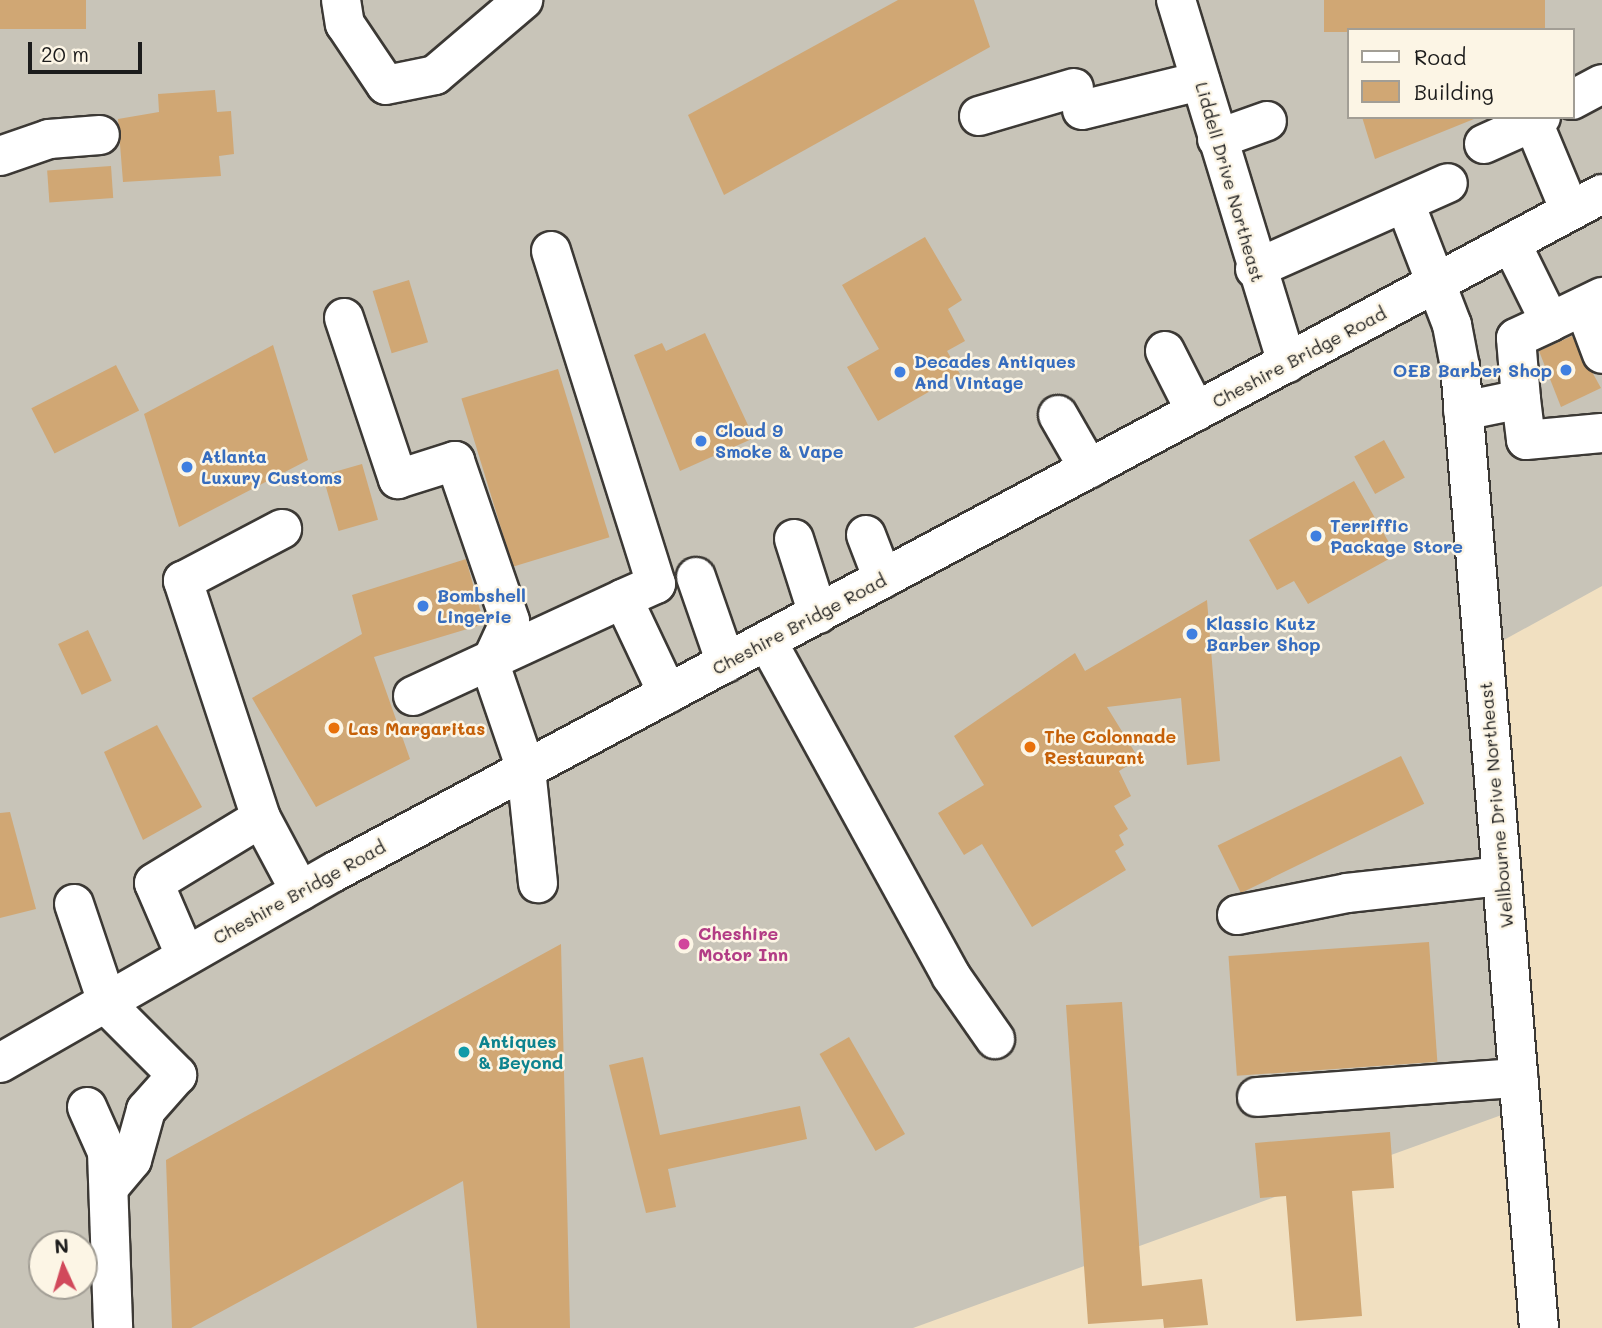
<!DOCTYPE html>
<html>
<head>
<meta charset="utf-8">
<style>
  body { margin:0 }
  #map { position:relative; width:1602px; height:1328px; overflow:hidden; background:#f1e0c1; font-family:Mali,sans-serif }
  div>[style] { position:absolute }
  .industrial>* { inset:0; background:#c8c4b8 }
  .building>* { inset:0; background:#d0a774; transform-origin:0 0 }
  .roads { filter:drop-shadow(2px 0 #3c3935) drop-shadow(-2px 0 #3c3935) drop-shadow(0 2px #3c3935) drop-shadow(0 -2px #3c3935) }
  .minor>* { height:38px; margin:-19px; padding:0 19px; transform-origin:19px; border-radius:19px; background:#fff }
  .major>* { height:38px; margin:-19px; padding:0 19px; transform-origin:19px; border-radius:19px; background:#fff }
  .dots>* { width:19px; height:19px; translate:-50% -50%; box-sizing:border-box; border:4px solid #fcf5e5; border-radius:50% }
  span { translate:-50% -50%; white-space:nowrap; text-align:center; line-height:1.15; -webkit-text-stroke:5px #fcf5e5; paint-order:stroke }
  .street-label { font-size:18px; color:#1c1c1c }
  .shop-label { font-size:18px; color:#366cbe; font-weight:700 }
  .left { translate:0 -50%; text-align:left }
  .right { translate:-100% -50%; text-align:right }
  .food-label { font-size:18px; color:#c56008; font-weight:700 }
  .hotel-label { font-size:18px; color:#b23c85; font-weight:700 }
  .culture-label { font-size:18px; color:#0d838f; font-weight:700 }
  .legend { position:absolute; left:1347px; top:28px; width:228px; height:91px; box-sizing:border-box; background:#fcf5e5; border:2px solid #a29e95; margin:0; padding:9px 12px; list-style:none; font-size:21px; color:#1c1c1c }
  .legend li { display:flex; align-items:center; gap:14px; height:35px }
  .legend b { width:35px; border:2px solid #a29e95 }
  .north { position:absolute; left:28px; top:1230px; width:70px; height:70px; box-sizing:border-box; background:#fcf5e5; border:2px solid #a29e95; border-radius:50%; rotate:356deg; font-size:19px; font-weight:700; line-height:28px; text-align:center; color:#1c1c1c }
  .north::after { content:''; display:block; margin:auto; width:24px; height:32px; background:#d1495b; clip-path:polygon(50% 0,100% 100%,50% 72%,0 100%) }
  .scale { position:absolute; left:28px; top:42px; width:114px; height:32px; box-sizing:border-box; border:4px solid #1c1c1c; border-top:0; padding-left:9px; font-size:21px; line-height:24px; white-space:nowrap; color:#1c1c1c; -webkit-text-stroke:5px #fcf5e5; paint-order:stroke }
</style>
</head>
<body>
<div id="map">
  <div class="industrial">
    <i style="clip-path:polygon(evenodd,0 0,1602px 0,1602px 586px,1473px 657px,1521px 1108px,913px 1328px,0 1328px,0 0,1348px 30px,1572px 30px,1572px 117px,1348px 117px,1348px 30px,0 0,42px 1244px,84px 1244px,84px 1286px,42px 1286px,42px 1244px)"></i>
  </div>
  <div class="building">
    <i style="left:0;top:0;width:86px;height:29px"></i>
    <i style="clip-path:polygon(898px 0,974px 0,990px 47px,724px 195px,688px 115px)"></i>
    <i style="left:1324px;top:0;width:221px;height:32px"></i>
    <i style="clip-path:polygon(215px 90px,217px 112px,231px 111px,234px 154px,219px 156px,221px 176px,123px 182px,118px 119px,159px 112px,158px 94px)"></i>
    <i style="clip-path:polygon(1362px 117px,1474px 117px,1474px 119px,1375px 159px)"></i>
    <i style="left:111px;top:166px;width:32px;height:64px;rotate:86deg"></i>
    <i style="clip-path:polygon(925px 237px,962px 300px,948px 309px,965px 341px,947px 351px,960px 374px,878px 421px,847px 367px,879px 349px,842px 285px)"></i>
    <i style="left:409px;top:280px;width:65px;height:38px;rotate:73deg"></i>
    <i style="clip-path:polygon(705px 333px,754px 438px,680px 471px,634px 355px,662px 343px,666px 351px)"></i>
    <i style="clip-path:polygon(1572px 336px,1601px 388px,1561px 407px,1539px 351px)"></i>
    <i style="clip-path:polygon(273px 345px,308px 460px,179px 527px,144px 414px)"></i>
    <i style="left:116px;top:365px;width:51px;height:95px;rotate:63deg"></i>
    <i style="left:558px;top:369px;width:176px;height:101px;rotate:73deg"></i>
    <i style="left:1384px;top:440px;width:43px;height:34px;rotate:61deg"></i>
    <i style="left:362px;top:464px;width:58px;height:41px;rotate:74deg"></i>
    <i style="clip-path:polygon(1354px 481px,1396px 555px,1308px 604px,1294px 581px,1277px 590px,1249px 540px)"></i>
    <i style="clip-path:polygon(466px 559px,484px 624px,374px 657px,410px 759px,316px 807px,252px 698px,362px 634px,352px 595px)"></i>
    <i style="clip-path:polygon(1207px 600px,1220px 761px,1187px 765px,1181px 698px,1107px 707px,1139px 759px,1119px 771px,1131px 796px,1114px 806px,1128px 829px,1119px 835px,1124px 845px,1115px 851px,1126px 870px,1032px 927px,982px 844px,964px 855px,938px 813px,984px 785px,954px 736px,1075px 653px,1085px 671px)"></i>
    <i style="left:88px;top:630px;width:56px;height:33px;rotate:65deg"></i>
    <i style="clip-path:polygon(157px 725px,202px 807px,143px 840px,104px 752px)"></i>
    <i style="left:1401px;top:756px;width:53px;height:204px;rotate:64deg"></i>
    <i style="clip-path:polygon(10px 812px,36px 909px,0 918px,0 813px)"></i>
    <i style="left:1429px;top:942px;width:120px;height:201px;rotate:86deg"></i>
    <i style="clip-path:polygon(561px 944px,570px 1328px,477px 1328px,463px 1181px,191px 1328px,172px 1328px,166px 1160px)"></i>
    <i style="clip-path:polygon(1122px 1002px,1142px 1286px,1202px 1279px,1208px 1325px,1164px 1328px,1163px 1319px,1088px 1324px,1066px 1005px)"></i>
    <i style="left:849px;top:1037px;width:112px;height:34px;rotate:60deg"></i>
    <i style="clip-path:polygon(643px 1057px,660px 1135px,800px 1106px,807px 1139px,668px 1169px,676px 1207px,646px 1213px,609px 1065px)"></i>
    <i style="clip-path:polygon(1390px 1132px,1394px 1188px,1352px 1191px,1362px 1316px,1296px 1321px,1286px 1196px,1260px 1198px,1255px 1143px)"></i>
  </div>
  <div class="roads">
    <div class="minor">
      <i style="left:341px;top:0;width:24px;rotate:81deg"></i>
      <i style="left:345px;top:24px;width:73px;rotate:56.1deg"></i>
      <i style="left:386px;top:85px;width:50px;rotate:-11.5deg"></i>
      <i style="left:435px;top:75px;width:116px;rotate:-40.4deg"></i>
      <i style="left:1176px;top:0;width:380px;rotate:73deg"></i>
      <i style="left:1572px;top:100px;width:34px;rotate:-28deg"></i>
      <i style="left:1082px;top:110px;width:122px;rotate:-13.8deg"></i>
      <i style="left:979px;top:116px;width:99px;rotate:-16.4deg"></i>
      <i style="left:1541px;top:117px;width:9px;rotate:148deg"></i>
      <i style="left:1533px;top:122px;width:96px;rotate:67.4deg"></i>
      <i style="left:1217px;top:139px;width:53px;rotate:-19.8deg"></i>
      <i style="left:1484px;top:144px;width:54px;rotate:-24.2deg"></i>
      <i style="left:0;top:156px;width:52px;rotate:-19.1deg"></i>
      <i style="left:49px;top:139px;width:51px;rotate:-4.5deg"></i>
      <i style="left:1405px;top:203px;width:131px;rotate:68.9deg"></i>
      <i style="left:1452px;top:325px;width:43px;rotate:79.2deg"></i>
      <i style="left:1460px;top:367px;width:964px;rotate:85.3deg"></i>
      <i style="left:1511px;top:243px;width:88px;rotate:63.7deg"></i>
      <i style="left:1550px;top:322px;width:58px;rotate:-25.7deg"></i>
      <i style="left:551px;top:251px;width:349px;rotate:72.5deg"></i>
      <i style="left:656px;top:584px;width:36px;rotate:156deg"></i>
      <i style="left:1255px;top:269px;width:211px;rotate:-24deg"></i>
      <i style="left:1584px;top:306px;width:51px;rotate:69.4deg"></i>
      <i style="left:344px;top:318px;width:170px;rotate:71.5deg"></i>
      <i style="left:398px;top:479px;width:60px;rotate:-17.5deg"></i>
      <i style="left:455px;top:461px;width:169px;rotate:71deg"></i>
      <i style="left:510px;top:621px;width:47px;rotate:114.9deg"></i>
      <i style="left:490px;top:664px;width:111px;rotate:71.1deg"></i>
      <i style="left:526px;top:769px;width:115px;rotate:84deg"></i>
      <i style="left:1165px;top:351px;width:68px;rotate:63.1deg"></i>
      <i style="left:1521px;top:399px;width:61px;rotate:-94.7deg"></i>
      <i style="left:1516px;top:338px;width:38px;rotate:-25deg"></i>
      <i style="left:1463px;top:411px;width:59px;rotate:-11.7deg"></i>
      <i style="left:1521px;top:399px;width:41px;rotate:83deg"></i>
      <i style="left:1526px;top:440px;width:76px;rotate:-5.3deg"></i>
      <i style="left:1058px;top:415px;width:62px;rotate:60.1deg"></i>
      <i style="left:866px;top:535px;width:47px;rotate:68.9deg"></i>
      <i style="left:794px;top:539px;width:79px;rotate:72.3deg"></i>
      <i style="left:696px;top:577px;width:91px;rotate:70.8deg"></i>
      <i style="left:767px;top:641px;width:382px;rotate:61.2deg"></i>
      <i style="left:951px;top:976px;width:77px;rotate:55.1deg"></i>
      <i style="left:413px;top:696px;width:231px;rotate:-24.8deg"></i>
      <i style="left:623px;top:599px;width:105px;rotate:64.7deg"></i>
      <i style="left:261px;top:818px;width:83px;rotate:61.9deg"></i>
      <i style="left:74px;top:904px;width:100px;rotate:71.4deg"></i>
      <i style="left:1237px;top:915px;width:112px;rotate:-11.3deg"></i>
      <i style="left:1347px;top:893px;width:156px;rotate:-6.3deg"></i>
      <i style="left:185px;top:955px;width:78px;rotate:-113.3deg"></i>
      <i style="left:154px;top:883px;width:125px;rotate:-31.3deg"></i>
      <i style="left:261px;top:818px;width:250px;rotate:-108.2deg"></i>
      <i style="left:183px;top:581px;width:112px;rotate:-27.7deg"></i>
      <i style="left:103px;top:1001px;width:105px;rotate:45deg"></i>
      <i style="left:177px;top:1075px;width:47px;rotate:131.5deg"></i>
      <i style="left:146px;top:1110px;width:52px;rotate:105.6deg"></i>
      <i style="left:132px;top:1160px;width:35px;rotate:130deg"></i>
      <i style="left:1257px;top:1097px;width:262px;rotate:-4.2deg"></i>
      <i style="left:87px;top:1107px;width:49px;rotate:66deg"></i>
      <i style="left:107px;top:1152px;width:176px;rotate:88deg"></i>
    </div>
    <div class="major">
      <i style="left:0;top:1063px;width:385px;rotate:-29.8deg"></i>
      <i style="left:334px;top:872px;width:1438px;rotate:-28.13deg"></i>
    </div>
  </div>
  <div class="dots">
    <i style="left:1566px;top:370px;background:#3f7fe0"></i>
    <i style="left:900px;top:372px;background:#3f7fe0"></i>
    <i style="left:701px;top:441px;background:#3f7fe0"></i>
    <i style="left:187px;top:467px;background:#3f7fe0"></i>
    <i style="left:1316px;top:536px;background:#3f7fe0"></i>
    <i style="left:423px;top:606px;background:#3f7fe0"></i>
    <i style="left:1192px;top:634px;background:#3f7fe0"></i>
    <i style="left:334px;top:728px;background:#e8710a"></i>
    <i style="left:1030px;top:747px;background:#e8710a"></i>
    <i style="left:684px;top:944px;background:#d1479c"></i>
    <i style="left:464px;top:1052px;background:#0f9aa8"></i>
  </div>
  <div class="street-label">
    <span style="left:1230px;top:182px;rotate:74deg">Liddell Drive Northeast</span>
    <span style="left:1299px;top:357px;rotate:-28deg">Cheshire Bridge Road</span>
    <span style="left:799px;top:624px;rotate:-28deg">Cheshire Bridge Road</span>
    <span style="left:1496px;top:805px;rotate:-95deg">Wellbourne Drive Northeast</span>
    <span style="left:299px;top:892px;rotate:-29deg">Cheshire Bridge Road</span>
  </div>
  <div class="shop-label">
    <span class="left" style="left:914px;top:372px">Decades Antiques<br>And Vintage</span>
    <span class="right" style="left:1552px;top:370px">OEB Barber Shop</span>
    <span class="left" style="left:715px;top:441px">Cloud 9<br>Smoke &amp; Vape</span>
    <span class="left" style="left:201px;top:467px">Atlanta<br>Luxury Customs</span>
    <span class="left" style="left:1330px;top:536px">Terriffic<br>Package Store</span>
    <span class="left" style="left:437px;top:606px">Bombshell<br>Lingerie</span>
    <span class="left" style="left:1206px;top:634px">Klassic Kutz<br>Barber Shop</span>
  </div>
  <div class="food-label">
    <span class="left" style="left:348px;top:728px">Las Margaritas</span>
    <span class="left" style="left:1044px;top:747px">The Colonnade<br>Restaurant</span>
  </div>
  <div class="hotel-label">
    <span class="left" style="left:698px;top:944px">Cheshire<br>Motor Inn</span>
  </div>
  <div class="culture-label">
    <span class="left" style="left:478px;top:1052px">Antiques<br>&amp; Beyond</span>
  </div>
  <ul class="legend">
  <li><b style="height:9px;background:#fff"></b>Road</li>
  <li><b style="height:19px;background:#d0a774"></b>Building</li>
  </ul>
  <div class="north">N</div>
  <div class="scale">20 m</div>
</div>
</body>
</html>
